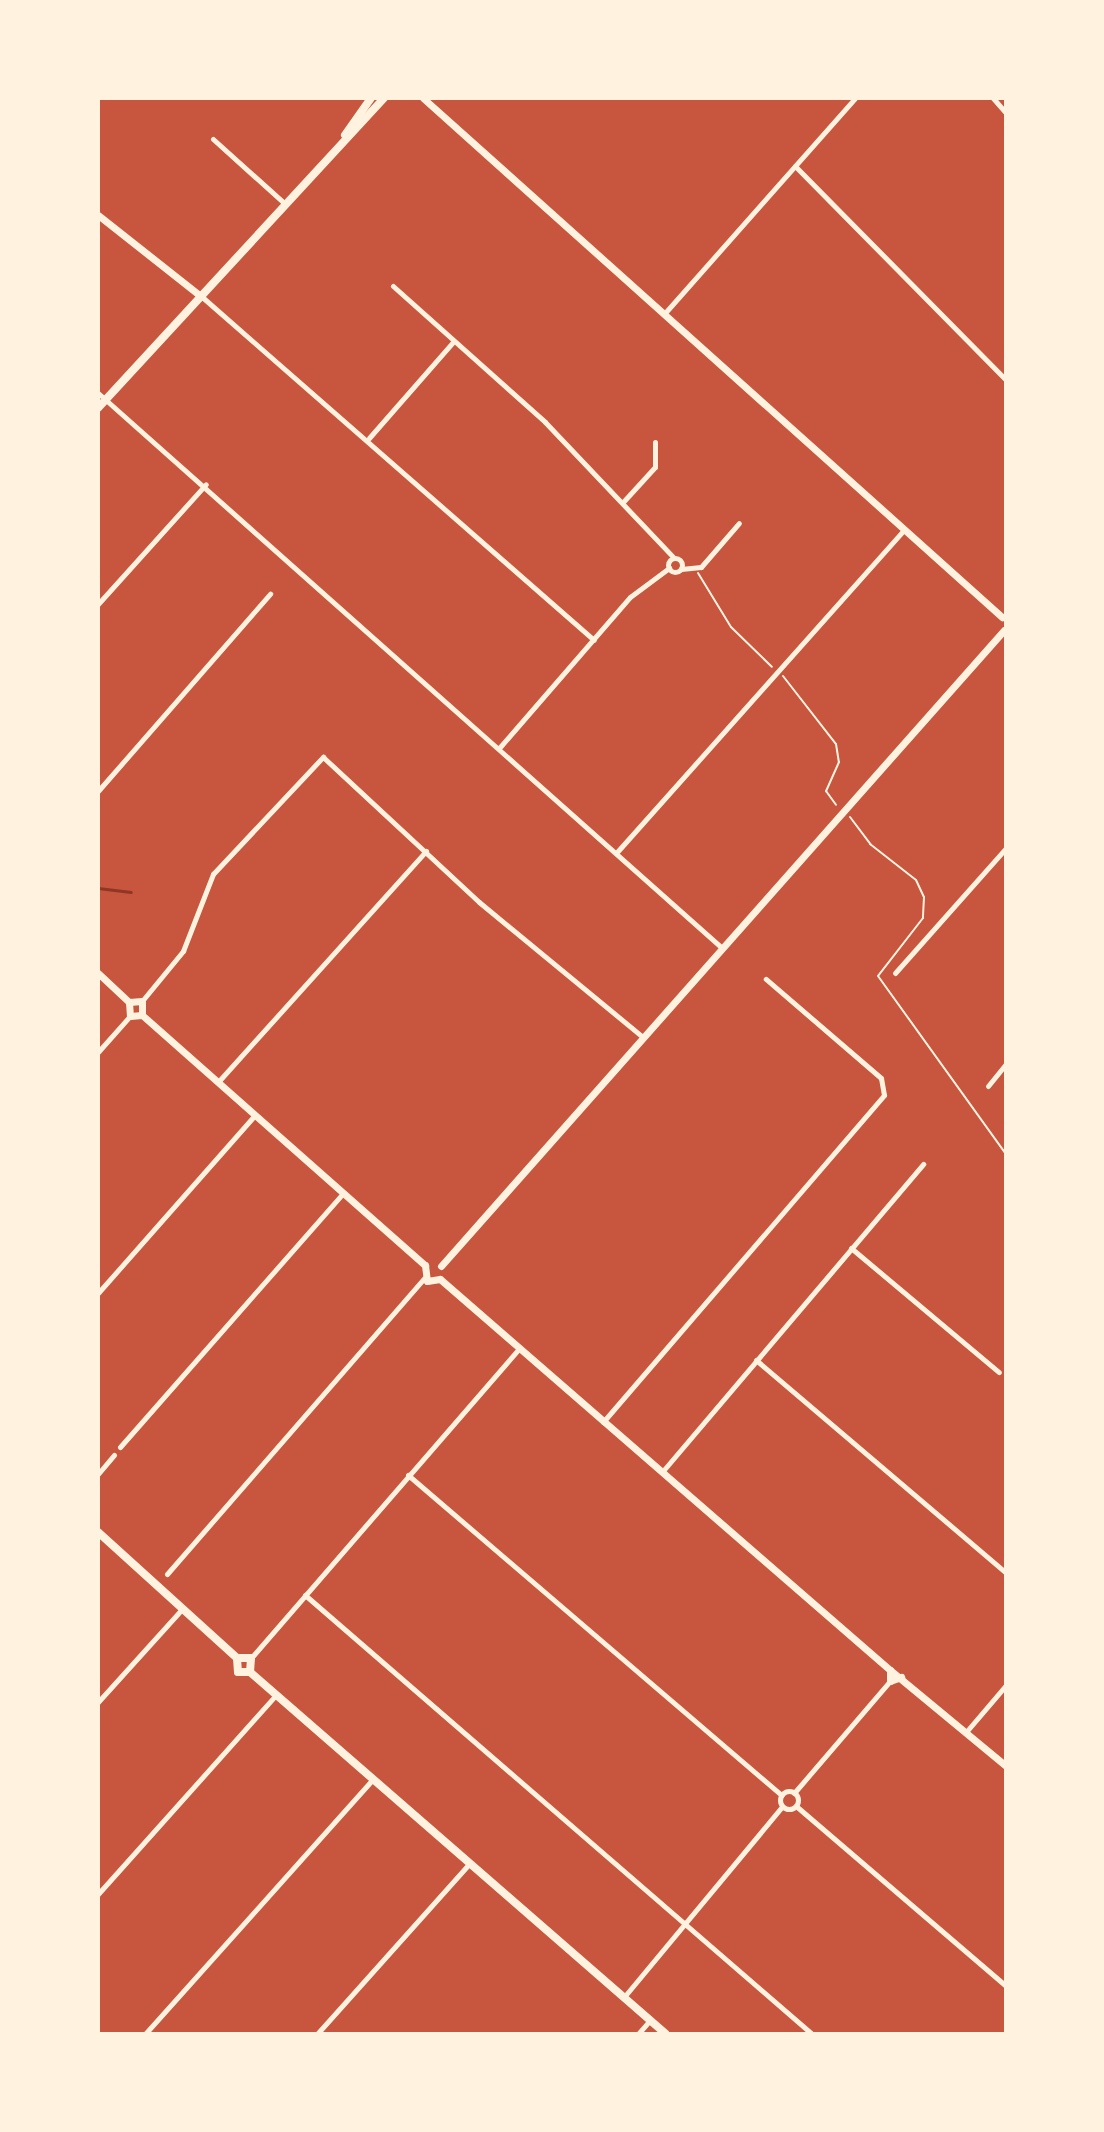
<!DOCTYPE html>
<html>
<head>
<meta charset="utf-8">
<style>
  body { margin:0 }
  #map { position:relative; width:1104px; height:2132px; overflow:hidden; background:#c8553d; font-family:Bitter,serif }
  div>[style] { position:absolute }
  .stream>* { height:3px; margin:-1.5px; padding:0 1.5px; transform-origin:1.5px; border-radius:1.5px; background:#8f3625 }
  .path>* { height:2px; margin:-1px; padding:0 1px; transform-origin:1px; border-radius:1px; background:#fff3e0 }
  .minor>* { height:5px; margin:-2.5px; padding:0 2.5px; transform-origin:2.5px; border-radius:2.5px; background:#fff3e0 }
  .minor>.ring { margin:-2.5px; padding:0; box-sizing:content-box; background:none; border:5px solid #fff3e0; border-radius:50% }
  .tertiary>* { height:7px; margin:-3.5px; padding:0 3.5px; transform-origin:3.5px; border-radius:3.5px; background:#fff3e0 }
  .secondary>* { height:8px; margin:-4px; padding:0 4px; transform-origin:4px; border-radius:4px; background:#fff3e0 }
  span { translate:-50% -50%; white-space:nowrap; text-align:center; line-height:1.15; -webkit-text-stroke:6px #fff3e0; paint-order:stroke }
  .frame { position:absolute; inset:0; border:100px solid #fff3e0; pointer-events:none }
</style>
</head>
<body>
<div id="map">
  <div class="stream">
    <i style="left:98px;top:888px;width:33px;rotate:7deg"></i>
  </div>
  <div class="path">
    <i style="left:698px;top:573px;width:63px;rotate:58.6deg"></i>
    <i style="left:731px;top:627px;width:57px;rotate:44.3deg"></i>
    <i style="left:783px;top:676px;width:86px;rotate:52.1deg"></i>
    <i style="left:836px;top:744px;width:18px;rotate:81deg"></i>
    <i style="left:839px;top:762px;width:32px;rotate:114deg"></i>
    <i style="left:826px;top:791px;width:17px;rotate:54deg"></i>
    <i style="left:850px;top:817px;width:34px;rotate:53deg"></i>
    <i style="left:870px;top:844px;width:58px;rotate:38deg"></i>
    <i style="left:916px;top:880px;width:19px;rotate:65deg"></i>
    <i style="left:924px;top:897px;width:21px;rotate:93deg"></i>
    <i style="left:923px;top:918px;width:73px;rotate:127.8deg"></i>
    <i style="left:878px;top:976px;width:219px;rotate:54.3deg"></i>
  </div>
  <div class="minor">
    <i style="left:993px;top:98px;width:20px;rotate:49deg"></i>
    <i style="left:213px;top:139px;width:94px;rotate:42deg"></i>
    <i style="left:795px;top:166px;width:301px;rotate:45.4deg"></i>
    <i style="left:393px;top:286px;width:204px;rotate:41.8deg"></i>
    <i style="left:545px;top:422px;width:187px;rotate:46.5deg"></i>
    <i style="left:201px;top:296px;width:522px;rotate:41.2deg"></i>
    <i style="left:664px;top:314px;width:288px;rotate:-48.5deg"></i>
    <i style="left:98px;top:393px;width:835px;rotate:41.65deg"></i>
    <i style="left:369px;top:438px;width:128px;rotate:-48.8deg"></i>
    <i style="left:623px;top:502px;width:47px;rotate:-47.6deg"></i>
    <i style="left:655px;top:467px;width:25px;rotate:-90deg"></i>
    <i class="ring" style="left:668px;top:558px;width:9px;height:9px"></i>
    <i style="left:681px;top:569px;width:20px;rotate:-6deg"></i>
    <i style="left:701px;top:567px;width:58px;rotate:-49.2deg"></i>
    <i style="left:98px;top:604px;width:161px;rotate:-48deg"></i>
    <i style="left:500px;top:747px;width:198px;rotate:-49.1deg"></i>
    <i style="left:630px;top:597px;width:49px;rotate:-36.6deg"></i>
    <i style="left:98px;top:791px;width:262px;rotate:-48.9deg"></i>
    <i style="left:617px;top:852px;width:431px;rotate:-48.3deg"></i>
    <i style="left:895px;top:973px;width:167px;rotate:-48.4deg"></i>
    <i style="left:142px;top:1001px;width:65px;rotate:-50.6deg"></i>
    <i style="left:183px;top:951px;width:83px;rotate:-68.7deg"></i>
    <i style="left:213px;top:874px;width:161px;rotate:-46.8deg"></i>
    <i style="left:323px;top:757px;width:213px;rotate:42.9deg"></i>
    <i style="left:479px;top:902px;width:212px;rotate:39.5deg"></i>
    <i style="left:98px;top:1052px;width:48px;rotate:-48.4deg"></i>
    <i style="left:218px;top:1082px;width:311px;rotate:-48deg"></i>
    <i style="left:988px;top:1086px;width:28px;rotate:-51deg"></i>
    <i style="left:851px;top:1248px;width:193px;rotate:40deg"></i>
    <i style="left:98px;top:1293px;width:237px;rotate:-48.6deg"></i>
    <i style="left:756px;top:1360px;width:328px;rotate:40.4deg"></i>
    <i style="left:603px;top:1422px;width:431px;rotate:-49.3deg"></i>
    <i style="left:884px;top:1095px;width:17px;rotate:-100deg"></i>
    <i style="left:881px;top:1078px;width:152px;rotate:-139.3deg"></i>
    <i style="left:120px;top:1447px;width:338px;rotate:-48.7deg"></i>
    <i style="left:662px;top:1472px;width:404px;rotate:-49.7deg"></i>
    <i style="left:98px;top:1474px;width:25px;rotate:-50deg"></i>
    <i style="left:408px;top:1475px;width:492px;rotate:40.6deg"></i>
    <i style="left:167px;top:1574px;width:392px;rotate:-49deg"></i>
    <i style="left:305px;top:1595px;width:671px;rotate:40.89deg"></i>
    <i style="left:251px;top:1658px;width:408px;rotate:-49.1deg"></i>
    <i style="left:98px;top:1702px;width:124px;rotate:-47.9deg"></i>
    <i style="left:966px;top:1732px;width:62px;rotate:-49.6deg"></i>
    <i class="ring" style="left:780px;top:1791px;width:13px;height:13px"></i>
    <i style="left:794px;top:1793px;width:148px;rotate:-49.4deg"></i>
    <i style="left:796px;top:1806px;width:277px;rotate:40.6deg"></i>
    <i style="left:98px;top:1894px;width:264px;rotate:-48.2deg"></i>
    <i style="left:624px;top:1997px;width:247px;rotate:-50.3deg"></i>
    <i style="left:145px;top:2034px;width:338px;rotate:-48.2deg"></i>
    <i style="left:317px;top:2034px;width:227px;rotate:-48.2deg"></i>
    <i style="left:638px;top:2034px;width:18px;rotate:-49deg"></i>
  </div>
  <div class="tertiary">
    <i style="left:423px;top:98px;width:778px;rotate:41.87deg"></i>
    <i style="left:98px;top:215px;width:127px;rotate:38.3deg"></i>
    <i style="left:98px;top:973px;width:42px;rotate:43.1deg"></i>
    <i style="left:129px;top:1002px;width:13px;rotate:-4deg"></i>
    <i style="left:142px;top:1001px;width:14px;rotate:90deg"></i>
    <i style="left:129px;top:1002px;width:14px;rotate:86deg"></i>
    <i style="left:130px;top:1016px;width:12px;rotate:-5deg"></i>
    <i style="left:142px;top:1015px;width:378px;rotate:41.5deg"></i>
    <i style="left:425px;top:1265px;width:16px;rotate:83deg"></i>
    <i style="left:427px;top:1281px;width:13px;rotate:-9deg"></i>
    <i style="left:441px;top:1266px;width:849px;rotate:-48.48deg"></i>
    <i style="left:440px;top:1279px;width:596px;rotate:40.99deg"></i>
    <i style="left:890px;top:1670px;width:151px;rotate:39.6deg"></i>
    <i style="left:890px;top:1670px;width:11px;rotate:90deg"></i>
    <i style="left:890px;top:1681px;width:12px;rotate:-20deg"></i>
  </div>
  <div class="secondary">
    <i style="left:345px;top:135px;width:45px;rotate:-54.9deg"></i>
    <i style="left:98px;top:408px;width:422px;rotate:-47.3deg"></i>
    <i style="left:98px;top:1532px;width:188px;rotate:42.2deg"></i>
    <i style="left:237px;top:1658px;width:14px"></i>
    <i style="left:251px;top:1658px;width:14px;rotate:94deg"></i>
    <i style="left:237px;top:1658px;width:14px;rotate:86deg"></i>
    <i style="left:238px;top:1672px;width:12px"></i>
    <i style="left:250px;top:1672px;width:551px;rotate:41.03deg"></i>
  </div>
  <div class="frame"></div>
</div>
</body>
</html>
